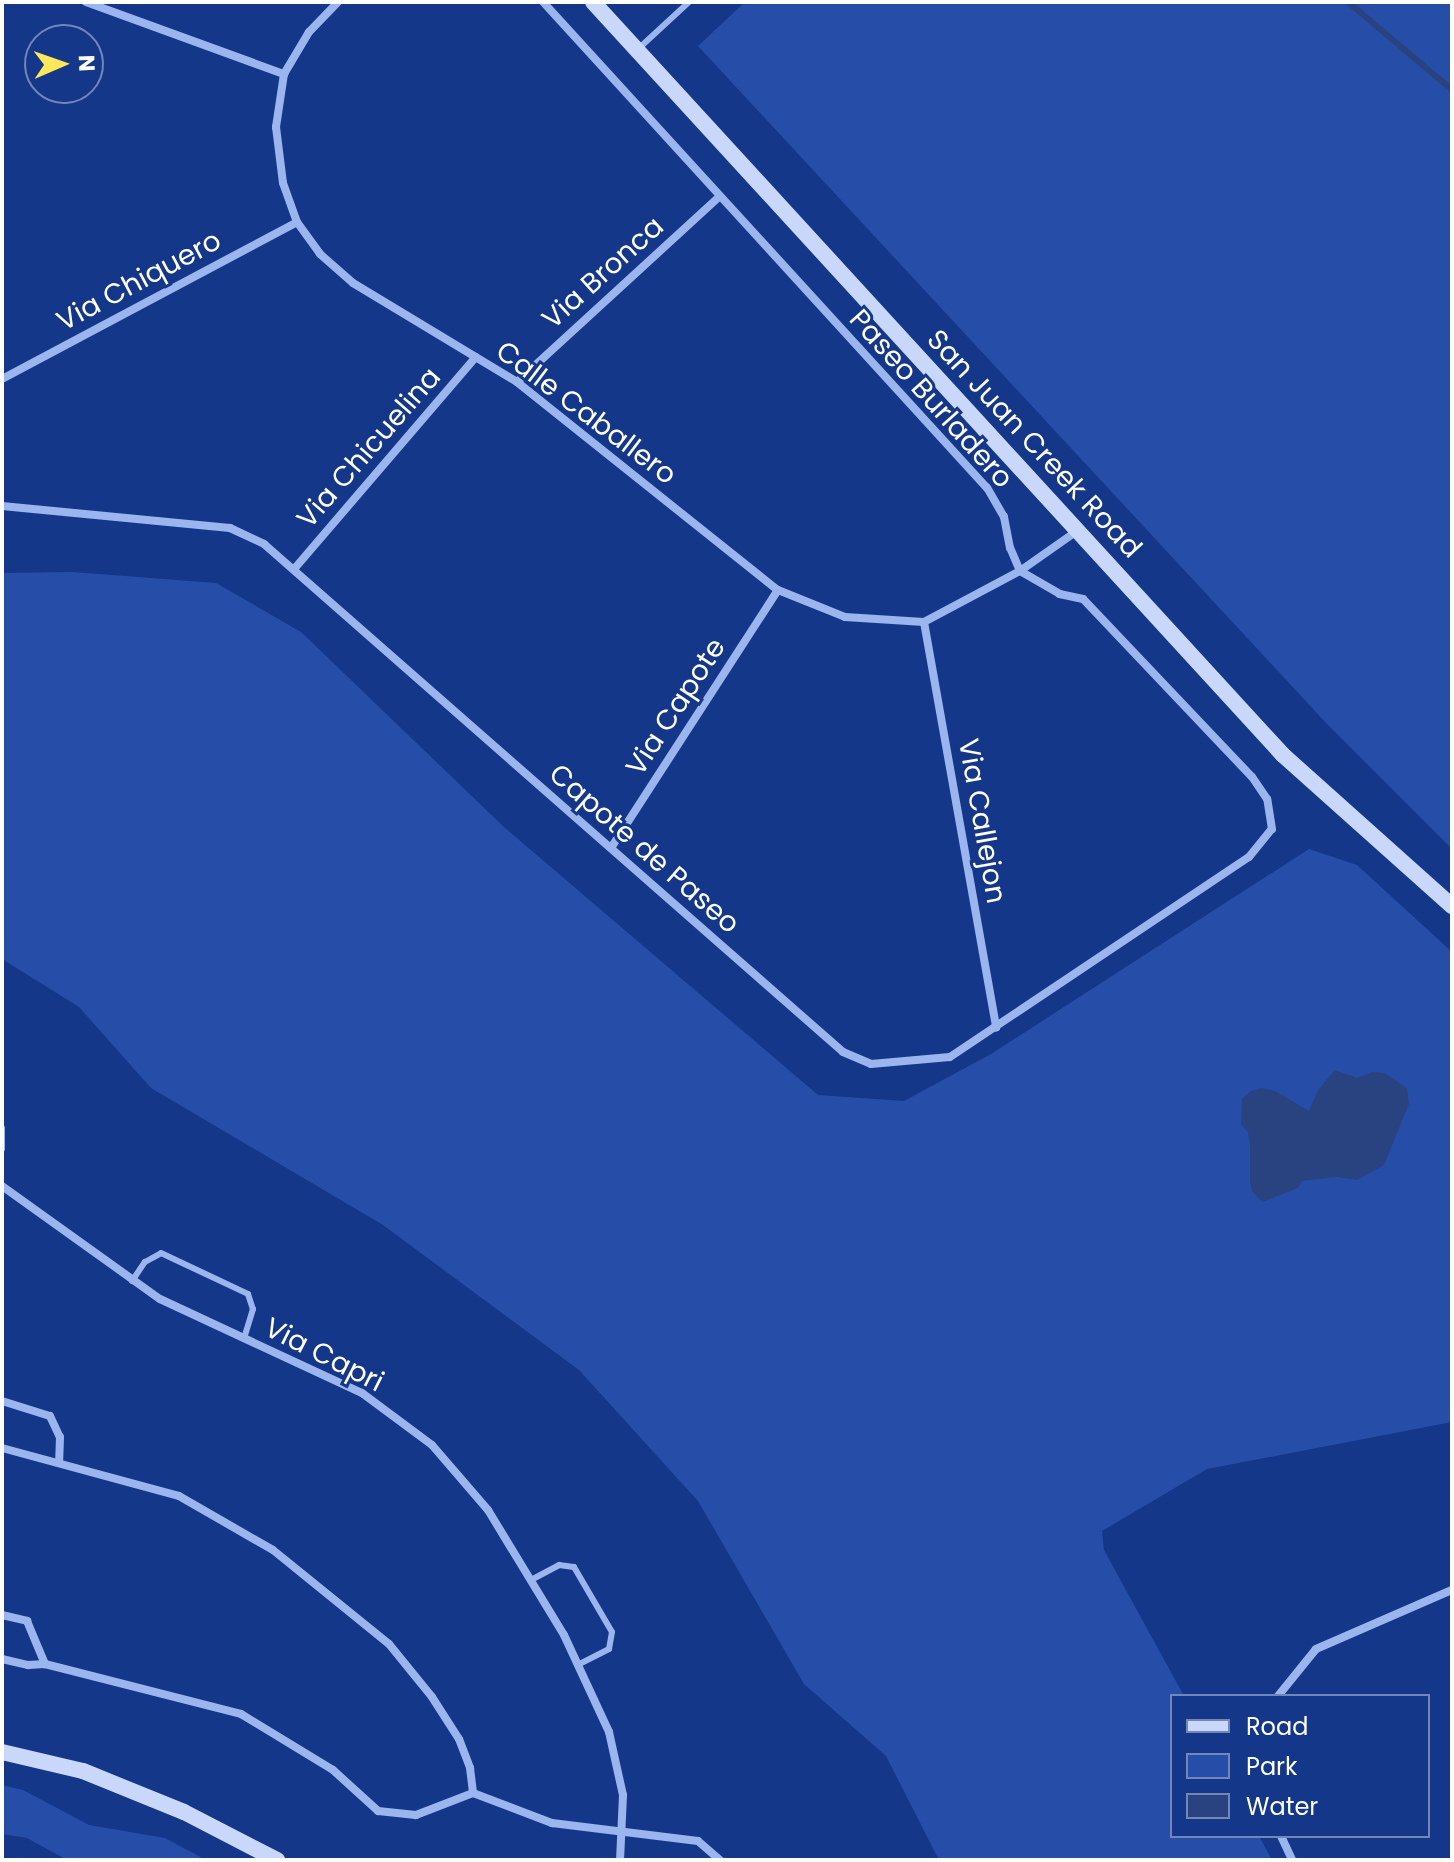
<!DOCTYPE html>
<style>
body{margin:0}
#map{position:relative;width:1454px;height:1862px;overflow:hidden;background:#143789;font-family:Poppins,sans-serif}
div>[style]{position:absolute}
.green>*{inset:0;background:#264ea8}
.water>*{inset:0;background:#294280}
.stream>*{height:6px;margin:-3px;padding:0 3px;transform-origin:3px;border-radius:3px;background:#294280}
.service>*{height:6px;margin:-3px;padding:0 3px;transform-origin:3px;border-radius:3px;background:#9bb5ef}
.minor>*{height:8px;margin:-4px;padding:0 4px;transform-origin:4px;border-radius:4px;background:#9bb5ef}
.secondary>*{height:16px;margin:-8px;padding:0 8px;transform-origin:8px;border-radius:8px;background:#c9d7fb}
span{translate:-50% -50%;white-space:nowrap;text-align:center;line-height:1.15;-webkit-text-stroke:6px #143789;paint-order:stroke}
.street-label{font-size:28px;color:#fff}
.frame{position:absolute;inset:0;border:4px solid #fff;pointer-events:none}
.legend{position:absolute;left:1170px;top:1694px;width:260px;height:144px;box-sizing:border-box;background:#143789;border:2px solid #7287b8;margin:0;padding:10px 14px;list-style:none;font-size:24px;color:#fff}
.legend li{display:flex;align-items:center;gap:16px;height:40px}
.legend b{width:40px;border:2px solid #7287b8}
.north{position:absolute;left:24px;top:24px;width:80px;height:80px;box-sizing:border-box;background:#143789;border:2px solid #7287b8;border-radius:50%;rotate:88deg;font-size:22px;font-weight:700;line-height:32px;text-align:center;color:#fff}
.north::after{content:'';display:block;margin:auto;width:28px;height:36px;background:#ffe75a;clip-path:polygon(50% 0,100% 100%,50% 72%,0 100%)}
</style>
<div id="map">
<div class="green">
<div style="clip-path:polygon(745px 2px,1452px 2px,1452px 849px,1327px 724px,698px 46px)"></div>
<div style="clip-path:polygon(73px 572px,216px 583px,301px 632px,505px 828px,818px 1095px,904px 1101px,991px 1054px,1309px 849px,1357px 865px,1452px 952px,1452px 1422px,1207px 1469px,1102px 1531px,1104px 1550px,1184px 1696px,1172px 1696px,1172px 1836px,1259px 1836px,1272px 1860px,939px 1860px,886px 1756px,804px 1684px,698px 1501px,579px 1370px,383px 1225px,151px 1088px,79px 1007px,2px 959px,2px 573px)"></div>
<div style="clip-path:polygon(2px 1785px,23px 1790px,89px 1825px,165px 1838px,206px 1860px,65px 1859px,27px 1838px,2px 1834px)"></div>
</div>
<div class="water">
<div style="clip-path:polygon(1335px 1070px,1357px 1078px,1372px 1072px,1384px 1073px,1407px 1088px,1409px 1104px,1384px 1165px,1357px 1180px,1337px 1177px,1302px 1181px,1298px 1188px,1262px 1202px,1252px 1191px,1250px 1181px,1250px 1146px,1248px 1132px,1241px 1125px,1242px 1098px,1251px 1091px,1262px 1088px,1275px 1091px,1309px 1111px,1318px 1090px)"></div>
</div>
<div class="stream">
<div style="left:1348px;top:2px;width:136px;rotate:40.2deg"></div>
</div>
<div class="service">
<div style="left:637px;top:50px;width:71px;rotate:-42.7deg"></div>
<div style="left:2px;top:1128px;width:21px;rotate:90deg"></div>
<div style="left:132px;top:1281px;width:23px;rotate:-56deg"></div>
<div style="left:145px;top:1262px;width:18px;rotate:-29deg"></div>
<div style="left:161px;top:1253px;width:96px;rotate:25.2deg"></div>
<div style="left:248px;top:1294px;width:16px;rotate:72deg"></div>
<div style="left:253px;top:1309px;width:31px;rotate:107deg"></div>
<div style="left:531px;top:1580px;width:32px;rotate:-28deg"></div>
<div style="left:559px;top:1565px;width:15px;rotate:8deg"></div>
<div style="left:574px;top:1567px;width:75px;rotate:59.7deg"></div>
<div style="left:612px;top:1632px;width:17px;rotate:100deg"></div>
<div style="left:609px;top:1649px;width:35px;rotate:153deg"></div>
</div>
<div class="minor">
<div style="left:86px;top:2px;width:211px;rotate:20deg"></div>
<div style="left:338px;top:2px;width:42px;rotate:134deg"></div>
<div style="left:309px;top:32px;width:49px;rotate:120.8deg"></div>
<div style="left:284px;top:74px;width:54px;rotate:98.6deg"></div>
<div style="left:276px;top:127px;width:56px;rotate:82.9deg"></div>
<div style="left:283px;top:183px;width:41px;rotate:70.3deg"></div>
<div style="left:297px;top:222px;width:39px;rotate:54deg"></div>
<div style="left:320px;top:254px;width:44px;rotate:41.3deg"></div>
<div style="left:353px;top:283px;width:192px;rotate:31.1deg"></div>
<div style="left:517px;top:382px;width:334px;rotate:38.6deg"></div>
<div style="left:778px;top:590px;width:72px;rotate:21.9deg"></div>
<div style="left:845px;top:617px;width:79px;rotate:3.6deg"></div>
<div style="left:924px;top:622px;width:109px;rotate:-28deg"></div>
<div style="left:1020px;top:571px;width:70px;rotate:-35.1deg"></div>
<div style="left:2px;top:379px;width:334px;rotate:-28deg"></div>
<div style="left:517px;top:382px;width:274px;rotate:-42.5deg"></div>
<div style="left:2px;top:506px;width:229px;rotate:5.5deg"></div>
<div style="left:230px;top:528px;width:38px;rotate:25deg"></div>
<div style="left:264px;top:544px;width:770px;rotate:41.26deg"></div>
<div style="left:843px;top:1052px;width:30px;rotate:23deg"></div>
<div style="left:871px;top:1064px;width:79px;rotate:-5.1deg"></div>
<div style="left:950px;top:1057px;width:360px;rotate:-33.8deg"></div>
<div style="left:1249px;top:857px;width:36px;rotate:-51deg"></div>
<div style="left:1272px;top:829px;width:30px;rotate:-99deg"></div>
<div style="left:1267px;top:799px;width:27px;rotate:-124deg"></div>
<div style="left:1252px;top:777px;width:245px;rotate:-133.5deg"></div>
<div style="left:1083px;top:599px;width:24px;rotate:-168deg"></div>
<div style="left:1060px;top:594px;width:46px;rotate:-150.1deg"></div>
<div style="left:1020px;top:571px;width:25px;rotate:-113deg"></div>
<div style="left:1010px;top:548px;width:32px;rotate:-101deg"></div>
<div style="left:1004px;top:517px;width:34px;rotate:-120deg"></div>
<div style="left:987px;top:488px;width:658px;rotate:-132.41deg"></div>
<div style="left:295px;top:568px;width:278px;rotate:-49.4deg"></div>
<div style="left:924px;top:622px;width:412px;rotate:79.9deg"></div>
<div style="left:611px;top:848px;width:307px;rotate:-57.1deg"></div>
<div style="left:2px;top:1186px;width:194px;rotate:35.6deg"></div>
<div style="left:160px;top:1299px;width:223px;rotate:25deg"></div>
<div style="left:362px;top:1393px;width:87px;rotate:36.6deg"></div>
<div style="left:432px;top:1445px;width:86px;rotate:49.3deg"></div>
<div style="left:488px;top:1510px;width:146px;rotate:58.7deg"></div>
<div style="left:564px;top:1635px;width:107px;rotate:65.1deg"></div>
<div style="left:609px;top:1732px;width:65px;rotate:77.5deg"></div>
<div style="left:623px;top:1795px;width:65px;rotate:92.6deg"></div>
<div style="left:2px;top:1401px;width:50px;rotate:17.4deg"></div>
<div style="left:50px;top:1416px;width:23px;rotate:65deg"></div>
<div style="left:60px;top:1437px;width:25px;rotate:92deg"></div>
<div style="left:2px;top:1448px;width:183px;rotate:15.2deg"></div>
<div style="left:179px;top:1496px;width:108px;rotate:29.9deg"></div>
<div style="left:273px;top:1550px;width:149px;rotate:39deg"></div>
<div style="left:389px;top:1644px;width:68px;rotate:50.9deg"></div>
<div style="left:432px;top:1697px;width:50px;rotate:57.3deg"></div>
<div style="left:459px;top:1739px;width:31px;rotate:69deg"></div>
<div style="left:470px;top:1768px;width:25px;rotate:83deg"></div>
<div style="left:2px;top:1615px;width:26px;rotate:13deg"></div>
<div style="left:27px;top:1621px;width:47px;rotate:67.3deg"></div>
<div style="left:2px;top:1659px;width:27px;rotate:13deg"></div>
<div style="left:28px;top:1665px;width:17px;rotate:-3deg"></div>
<div style="left:45px;top:1664px;width:202px;rotate:14.3deg"></div>
<div style="left:241px;top:1714px;width:108px;rotate:31.3deg"></div>
<div style="left:333px;top:1770px;width:61px;rotate:42.3deg"></div>
<div style="left:378px;top:1811px;width:38px;rotate:6deg"></div>
<div style="left:416px;top:1815px;width:61px;rotate:-21.1deg"></div>
<div style="left:473px;top:1793px;width:85px;rotate:20.8deg"></div>
<div style="left:552px;top:1823px;width:147px;rotate:7deg"></div>
<div style="left:698px;top:1841px;width:29px;rotate:41deg"></div>
<div style="left:1278px;top:1696px;width:60px;rotate:-51deg"></div>
<div style="left:1316px;top:1649px;width:148px;rotate:-23.5deg"></div>
<div style="left:1281px;top:1836px;width:26px;rotate:65deg"></div>
</div>
<div class="secondary">
<div style="left:593px;top:2px;width:1021px;rotate:47.5deg"></div>
<div style="left:1283px;top:755px;width:227px;rotate:41.8deg"></div>
<div style="left:2px;top:1752px;width:83px;rotate:13.2deg"></div>
<div style="left:83px;top:1771px;width:109px;rotate:22.1deg"></div>
<div style="left:184px;top:1812px;width:105px;rotate:27.3deg"></div>
</div>
<div class="street-label">
<span style="left:603px;top:273px;rotate:-42deg">Via Bronca</span>
<span style="left:139px;top:281px;rotate:-28deg">Via Chiquero</span>
<span style="left:931px;top:399px;rotate:48deg">Paseo Burladero</span>
<span style="left:586px;top:413px;rotate:37deg">Calle Caballero</span>
<span style="left:1034px;top:444px;rotate:47deg">San Juan Creek Road</span>
<span style="left:369px;top:448px;rotate:-49deg">Via Chicuelina</span>
<span style="left:676px;top:707px;rotate:-57deg">Via Capote</span>
<span style="left:982px;top:821px;rotate:80deg">Via Callejon</span>
<span style="left:644px;top:849px;rotate:41deg">Capote de Paseo</span>
<span style="left:324px;top:1355px;rotate:27deg">Via Capri</span>
</div>
<div class="frame"></div>
<ul class="legend">
<li><b style="height:10px;background:#c9d7fb"></b>Road</li>
<li><b style="height:22px;background:#264ea8"></b>Park</li>
<li><b style="height:22px;background:#294280"></b>Water</li>
</ul>
<div class="north">N</div>
</div>
